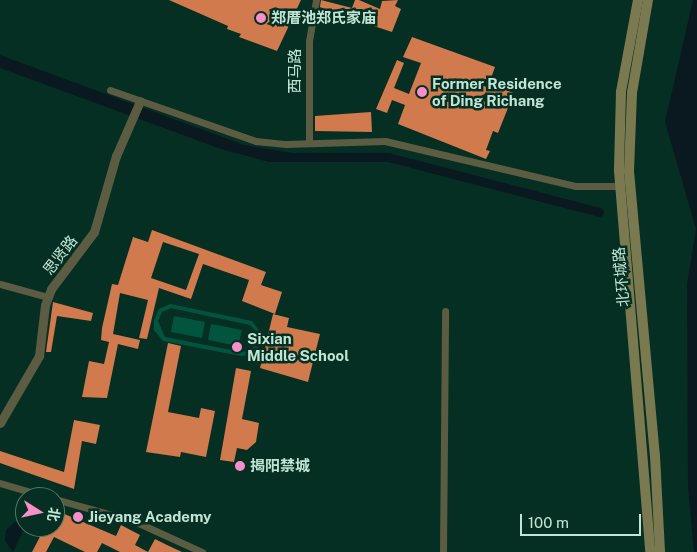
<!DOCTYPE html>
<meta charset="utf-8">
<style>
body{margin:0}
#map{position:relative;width:697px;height:552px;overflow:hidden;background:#052f22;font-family:"Public Sans","Noto Sans SC",sans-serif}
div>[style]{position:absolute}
.green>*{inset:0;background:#01553f}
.water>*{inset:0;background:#0a1920}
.canal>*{height:9px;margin:-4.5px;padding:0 4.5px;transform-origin:4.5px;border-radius:4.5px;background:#0a1920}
.building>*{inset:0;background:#d17a4d}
.minor>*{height:7px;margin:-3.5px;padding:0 3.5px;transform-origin:3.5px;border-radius:3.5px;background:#5c5c42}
.tertiary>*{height:9px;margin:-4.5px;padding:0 4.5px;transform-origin:4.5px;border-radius:4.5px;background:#5c5c42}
.secondary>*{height:10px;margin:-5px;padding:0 5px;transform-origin:5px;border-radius:5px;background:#7a7950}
.dots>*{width:14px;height:14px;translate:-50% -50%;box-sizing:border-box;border:2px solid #052f22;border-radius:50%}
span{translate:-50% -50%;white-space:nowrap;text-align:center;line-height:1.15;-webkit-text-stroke:5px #052f22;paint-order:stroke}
.poi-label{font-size:15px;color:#c1e5d5;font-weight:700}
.left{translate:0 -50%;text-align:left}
.street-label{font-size:15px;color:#c1e5d5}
.north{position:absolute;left:15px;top:487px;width:50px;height:50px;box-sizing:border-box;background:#052f22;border:1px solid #50786a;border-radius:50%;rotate:100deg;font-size:14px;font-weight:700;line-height:20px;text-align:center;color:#c1e5d5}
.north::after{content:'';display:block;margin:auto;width:18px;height:22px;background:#f98fc9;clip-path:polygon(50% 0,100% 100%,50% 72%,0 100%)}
.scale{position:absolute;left:520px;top:514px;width:121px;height:22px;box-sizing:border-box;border:2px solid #c1e5d5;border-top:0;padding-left:6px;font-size:15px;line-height:18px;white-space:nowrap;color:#c1e5d5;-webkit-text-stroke:4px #052f22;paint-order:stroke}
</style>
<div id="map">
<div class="green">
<div style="clip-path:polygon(evenodd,170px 304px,252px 321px,262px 335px,259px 347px,249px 355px,241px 356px,163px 341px,154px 330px,154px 320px,159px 309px,170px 304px,171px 308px,250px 325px,257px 332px,257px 342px,251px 350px,241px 352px,165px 337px,158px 321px,162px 312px,171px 308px)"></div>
<div style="clip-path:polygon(174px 316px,205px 322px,202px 338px,171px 332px)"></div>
<div style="clip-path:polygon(211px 324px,242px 330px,238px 346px,208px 340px)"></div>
</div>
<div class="water">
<div style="clip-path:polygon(693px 0,697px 0,697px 552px,694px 552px,688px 488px,687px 284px,696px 229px,665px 122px)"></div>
<div style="clip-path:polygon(0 55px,244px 145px,292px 153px,292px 162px,269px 162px,221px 149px,0 68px)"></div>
<div style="clip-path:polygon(25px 521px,25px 527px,13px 552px,5px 541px,6px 530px,15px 522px)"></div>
</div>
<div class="canal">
<div style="left:282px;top:157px;width:106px"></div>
<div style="left:388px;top:157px;width:218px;rotate:14.6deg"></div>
</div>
<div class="building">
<div style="clip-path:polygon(169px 0,301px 0,277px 51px,239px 37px,241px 34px,227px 29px,228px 26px)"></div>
<div style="clip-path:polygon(321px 0,352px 8px,355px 0,359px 0,380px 9px,382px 1px,398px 0,395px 6px,401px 9px,392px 32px,325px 10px,322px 20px,318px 19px)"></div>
<div style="clip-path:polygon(412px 37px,495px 67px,489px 84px,514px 93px,498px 133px,493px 131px,486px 150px,490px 151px,486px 159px,398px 124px,405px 105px,392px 100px,387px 113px,376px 109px,397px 60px,404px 63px,394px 88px,409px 94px,421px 63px,403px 57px)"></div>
<div style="clip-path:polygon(371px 112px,372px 132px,315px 131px,315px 116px)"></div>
<div style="clip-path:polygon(evenodd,152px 230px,266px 272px,261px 285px,282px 292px,275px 314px,242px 301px,249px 280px,203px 264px,191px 299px,159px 288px,147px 339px,139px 338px,148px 300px,120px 293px,113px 334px,140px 340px,138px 349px,118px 344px,107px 398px,82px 397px,89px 361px,104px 364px,109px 342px,101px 340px,102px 328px,112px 284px,118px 285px,133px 237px,148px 242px,152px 230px,163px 242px,199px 254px,186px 290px,151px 278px,163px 242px)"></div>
<div style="clip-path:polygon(53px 302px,93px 313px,91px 321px,57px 316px,51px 352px,46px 352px)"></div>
<div style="clip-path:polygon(273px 314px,289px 318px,287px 327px,320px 334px,308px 382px,260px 368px)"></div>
<div style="clip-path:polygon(168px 343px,181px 346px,168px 412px,199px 418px,201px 408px,215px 411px,206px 457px,181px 452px,180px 457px,146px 452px)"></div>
<div style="clip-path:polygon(236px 368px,251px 371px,242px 419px,259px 423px,256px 442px,247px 450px,237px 448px,234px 462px,220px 460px)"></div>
<div style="clip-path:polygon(74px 420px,100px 425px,96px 444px,82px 441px,74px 489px,0 463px,0 451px,64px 472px)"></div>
<div style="clip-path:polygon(55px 510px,116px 536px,121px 525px,140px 535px,135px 545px,148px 552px,120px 552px,102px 543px,97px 552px,85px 552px,54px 537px,46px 552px,32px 552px,45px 527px,55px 527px)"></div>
<div style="clip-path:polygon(155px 539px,167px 545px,182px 552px,148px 552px)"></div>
</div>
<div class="minor">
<div style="left:110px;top:90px;width:155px;rotate:19.3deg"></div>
<div style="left:256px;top:141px;width:30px;rotate:6deg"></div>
<div style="left:286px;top:144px;width:99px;rotate:-1.7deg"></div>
<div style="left:385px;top:141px;width:195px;rotate:13.3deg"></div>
<div style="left:575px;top:186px;width:44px"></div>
<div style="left:309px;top:142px;width:101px;rotate:-90deg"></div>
<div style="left:309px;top:41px;width:42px;rotate:-80.3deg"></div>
<div style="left:0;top:284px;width:50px;rotate:15.2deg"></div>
<div style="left:0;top:483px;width:50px;rotate:16.3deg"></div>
<div style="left:55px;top:499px;width:82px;rotate:15.6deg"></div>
<div style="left:134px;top:521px;width:75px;rotate:24.5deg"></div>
<div style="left:443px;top:552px;width:241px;rotate:-89.5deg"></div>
</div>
<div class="tertiary">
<div style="left:0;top:423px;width:78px;rotate:-59.8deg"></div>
<div style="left:39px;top:356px;width:51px;rotate:-83.3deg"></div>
<div style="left:45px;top:305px;width:17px;rotate:-69deg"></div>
<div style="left:51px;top:289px;width:71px;rotate:-53deg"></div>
<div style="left:94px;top:232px;width:79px;rotate:-73.9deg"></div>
<div style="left:116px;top:156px;width:60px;rotate:-66.4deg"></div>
</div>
<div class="secondary">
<div style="left:638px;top:0;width:94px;rotate:100.5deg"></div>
<div style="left:621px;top:92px;width:79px;rotate:91.5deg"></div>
<div style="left:619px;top:171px;width:382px;rotate:85.3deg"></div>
<div style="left:648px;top:0;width:94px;rotate:99.8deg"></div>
<div style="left:632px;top:93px;width:78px;rotate:92.2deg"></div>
<div style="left:629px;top:171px;width:286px;rotate:84.8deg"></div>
<div style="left:655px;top:456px;width:96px;rotate:87deg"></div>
</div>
<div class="dots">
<div style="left:261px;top:18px;background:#f98fc9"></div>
<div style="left:422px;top:92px;background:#f98fc9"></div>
<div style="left:237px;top:347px;background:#f98fc9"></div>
<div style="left:240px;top:466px;background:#f98fc9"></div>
<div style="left:78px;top:517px;background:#f98fc9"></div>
</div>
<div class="poi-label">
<span class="left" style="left:271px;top:18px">郑厝池郑氏家庙</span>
<span class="left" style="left:432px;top:92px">Former Residence<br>of Ding Richang</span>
<span class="left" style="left:247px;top:347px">Sixian<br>Middle School</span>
<span class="left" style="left:250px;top:466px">揭阳禁城</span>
<span class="left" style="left:88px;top:517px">Jieyang Academy</span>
</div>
<div class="street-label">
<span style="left:295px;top:71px;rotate:-90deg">西马路</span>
<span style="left:60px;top:255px;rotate:-52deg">思贤路</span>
<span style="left:621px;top:277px;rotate:-95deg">北环城路</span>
</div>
<div class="north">北</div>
<div class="scale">100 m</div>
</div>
